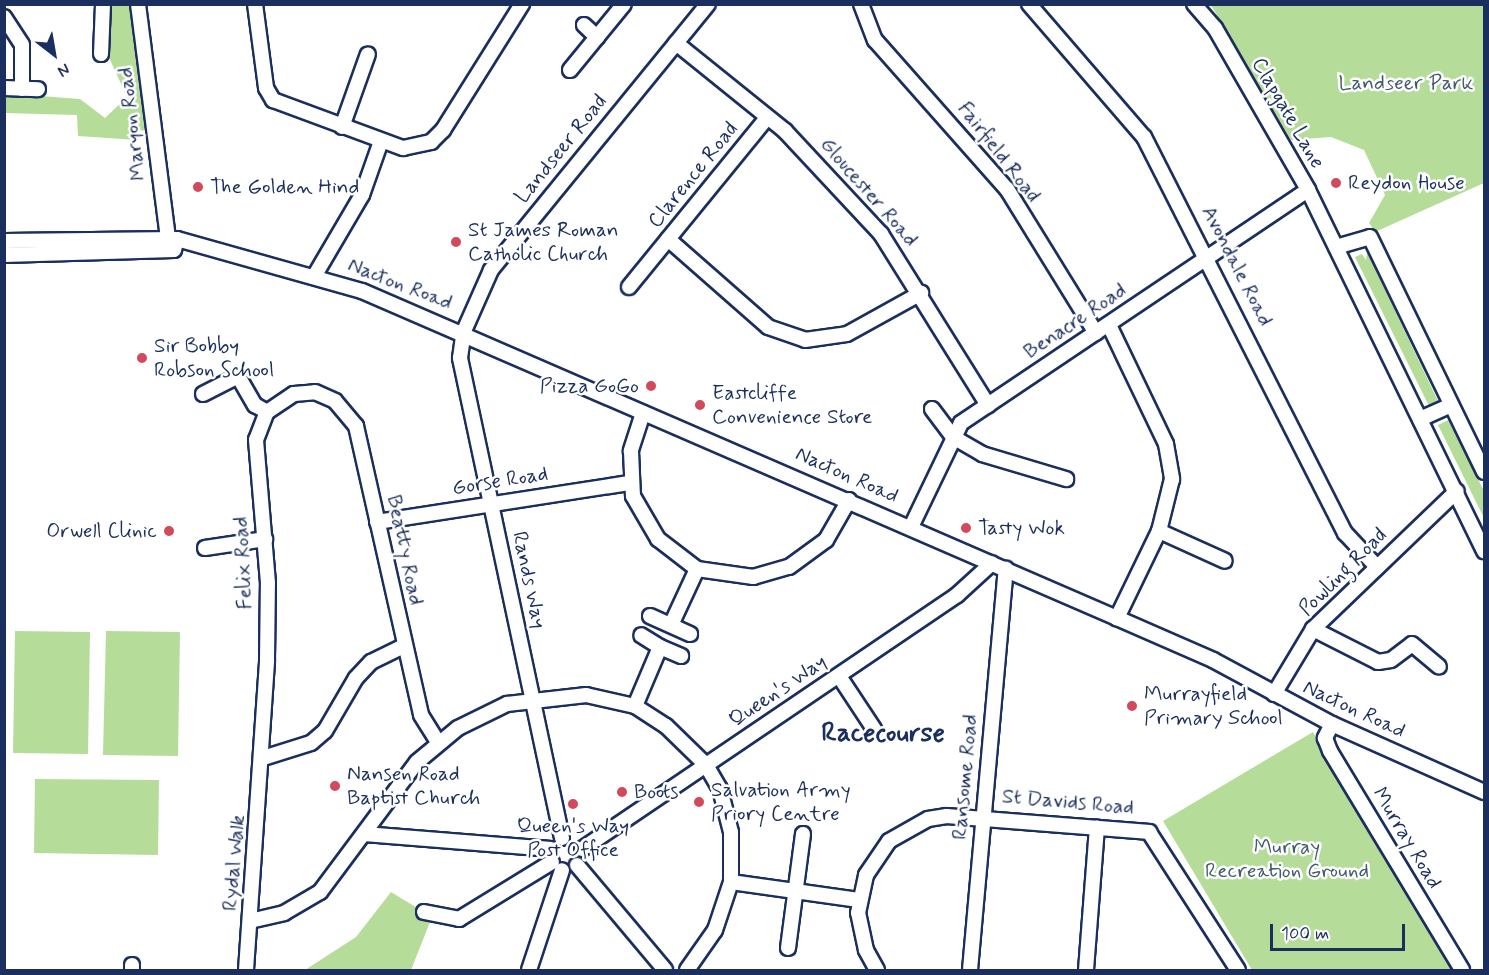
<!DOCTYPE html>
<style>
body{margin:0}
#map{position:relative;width:1489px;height:975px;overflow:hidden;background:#fff;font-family:Mynerve,sans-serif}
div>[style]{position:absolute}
.green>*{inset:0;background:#b5dc98}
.roads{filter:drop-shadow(2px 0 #1b2f5e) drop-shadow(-2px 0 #1b2f5e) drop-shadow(0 2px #1b2f5e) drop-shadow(0 -2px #1b2f5e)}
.minor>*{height:14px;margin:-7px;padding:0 7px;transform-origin:7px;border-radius:7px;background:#fff}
.dots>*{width:16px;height:16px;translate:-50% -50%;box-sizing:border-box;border:3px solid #fff;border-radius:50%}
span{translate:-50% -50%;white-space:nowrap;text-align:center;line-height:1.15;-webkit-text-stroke:5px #fff;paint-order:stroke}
.park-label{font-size:21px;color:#425a6c}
.street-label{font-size:21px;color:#1b2f5e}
.poi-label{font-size:21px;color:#1b2f5e}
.left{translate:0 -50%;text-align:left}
.right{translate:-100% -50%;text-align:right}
.district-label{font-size:27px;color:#1b2f5e;font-weight:700}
.frame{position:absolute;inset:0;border:6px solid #1b2f5e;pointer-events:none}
.north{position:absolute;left:24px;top:24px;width:60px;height:60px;-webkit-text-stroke:4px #fff;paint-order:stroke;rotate:149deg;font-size:16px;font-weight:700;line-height:24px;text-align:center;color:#1b2f5e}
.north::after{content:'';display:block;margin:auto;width:21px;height:27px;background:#1b2f5e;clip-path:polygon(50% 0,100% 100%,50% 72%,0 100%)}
.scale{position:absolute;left:1270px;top:924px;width:135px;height:27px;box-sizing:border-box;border:3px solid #1b2f5e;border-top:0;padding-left:8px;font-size:18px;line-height:21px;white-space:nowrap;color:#1b2f5e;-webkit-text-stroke:4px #fff;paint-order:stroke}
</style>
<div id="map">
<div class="green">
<div style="clip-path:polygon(108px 5px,130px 5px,146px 130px,137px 131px,137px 140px,78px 136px,77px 115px,5px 113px,5px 96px,40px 96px,80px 99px,105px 118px,127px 97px,107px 53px)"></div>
<div style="clip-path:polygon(1211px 5px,1484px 5px,1484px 183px,1375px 232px,1369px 223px,1385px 195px,1364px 150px,1331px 137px,1291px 140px)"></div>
<div style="clip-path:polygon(1367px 252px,1438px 401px,1429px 406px,1355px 257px,1362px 254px,1366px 260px)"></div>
<div style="clip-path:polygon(1448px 420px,1484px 491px,1484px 518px,1438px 425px)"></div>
<div style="clip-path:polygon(15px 631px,90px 632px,88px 754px,13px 753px)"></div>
<div style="clip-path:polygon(106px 631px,180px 632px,178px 756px,103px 755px)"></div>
<div style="clip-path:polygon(1313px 732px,1455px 970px,1252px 970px,1163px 821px)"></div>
<div style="clip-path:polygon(35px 779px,159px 780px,158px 855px,34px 853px)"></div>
<div style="clip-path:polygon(391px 892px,432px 917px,411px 970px,305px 970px,356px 937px)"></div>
</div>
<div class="roads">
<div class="minor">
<div style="left:138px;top:4px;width:236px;rotate:82.7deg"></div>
<div style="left:255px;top:4px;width:85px;rotate:82.5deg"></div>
<div style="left:266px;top:88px;width:14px;rotate:60deg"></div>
<div style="left:273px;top:100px;width:139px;rotate:20.3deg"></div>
<div style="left:403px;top:148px;width:29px;rotate:-12deg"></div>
<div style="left:431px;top:142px;width:17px;rotate:-45deg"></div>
<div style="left:443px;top:130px;width:149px;rotate:-57.9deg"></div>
<div style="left:861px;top:4px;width:39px;rotate:69deg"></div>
<div style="left:875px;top:40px;width:199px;rotate:48.5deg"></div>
<div style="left:1007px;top:189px;width:169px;rotate:58.3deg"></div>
<div style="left:1029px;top:4px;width:176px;rotate:49.2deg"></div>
<div style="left:1144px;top:137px;width:444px;rotate:63.1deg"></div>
<div style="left:1345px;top:533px;width:47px;rotate:46.7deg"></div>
<div style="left:1194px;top:4px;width:32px;rotate:49deg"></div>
<div style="left:1215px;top:28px;width:187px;rotate:60.1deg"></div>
<div style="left:1308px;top:190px;width:402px;rotate:64deg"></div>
<div style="left:4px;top:17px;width:33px;rotate:57deg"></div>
<div style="left:22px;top:45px;width:44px;rotate:90deg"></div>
<div style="left:584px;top:25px;width:18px;rotate:43deg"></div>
<div style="left:676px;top:43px;width:140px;rotate:38.9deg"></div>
<div style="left:785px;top:131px;width:141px;rotate:47deg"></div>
<div style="left:881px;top:234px;width:202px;rotate:58deg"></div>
<div style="left:101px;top:54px;width:50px;rotate:-87.7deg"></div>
<div style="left:570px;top:70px;width:85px;rotate:-50.7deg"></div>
<div style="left:4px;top:88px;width:34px;rotate:2deg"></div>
<div style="left:342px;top:127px;width:77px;rotate:-70.4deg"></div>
<div style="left:668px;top:239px;width:133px;rotate:41.3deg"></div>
<div style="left:768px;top:327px;width:39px;rotate:19deg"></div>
<div style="left:805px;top:340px;width:42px;rotate:-8.1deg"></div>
<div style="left:847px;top:334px;width:85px;rotate:-29deg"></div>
<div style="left:4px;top:241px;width:173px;rotate:-0.7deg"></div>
<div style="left:177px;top:239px;width:192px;rotate:15.7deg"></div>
<div style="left:362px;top:291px;width:823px;rotate:23.42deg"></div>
<div style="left:1117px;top:618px;width:105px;rotate:23.6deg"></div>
<div style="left:1213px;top:660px;width:135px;rotate:28.3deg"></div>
<div style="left:1332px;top:724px;width:167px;rotate:24.1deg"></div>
<div style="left:1336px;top:247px;width:35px;rotate:-16deg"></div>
<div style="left:1370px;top:237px;width:261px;rotate:64.1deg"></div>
<div style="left:4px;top:255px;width:170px;rotate:-1.7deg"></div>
<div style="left:174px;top:250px;width:11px;rotate:-75deg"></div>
<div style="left:315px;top:275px;width:93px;rotate:-59.6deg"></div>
<div style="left:362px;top:195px;width:57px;rotate:-70.6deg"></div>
<div style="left:629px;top:287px;width:218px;rotate:-50.8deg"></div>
<div style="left:1109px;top:325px;width:132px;rotate:64.4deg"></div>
<div style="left:1166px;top:444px;width:36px;rotate:80deg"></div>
<div style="left:1172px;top:479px;width:54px;rotate:104deg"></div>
<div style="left:1159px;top:531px;width:97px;rotate:115.8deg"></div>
<div style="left:203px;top:394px;width:39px;rotate:-27deg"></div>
<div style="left:238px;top:376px;width:34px;rotate:60deg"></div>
<div style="left:255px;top:405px;width:14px;rotate:30deg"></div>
<div style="left:932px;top:409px;width:35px;rotate:53deg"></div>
<div style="left:953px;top:437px;width:34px;rotate:30deg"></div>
<div style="left:982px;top:454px;width:88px;rotate:16.6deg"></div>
<div style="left:643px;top:413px;width:40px;rotate:108deg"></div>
<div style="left:631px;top:451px;width:45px;rotate:87.5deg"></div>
<div style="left:633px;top:496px;width:50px;rotate:59.8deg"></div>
<div style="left:658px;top:539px;width:49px;rotate:37.6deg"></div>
<div style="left:697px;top:569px;width:57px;rotate:8.1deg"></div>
<div style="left:753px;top:577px;width:37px;rotate:-16deg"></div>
<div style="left:789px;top:567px;width:46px;rotate:-36.1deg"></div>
<div style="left:826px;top:540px;width:46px;rotate:-60.1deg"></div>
<div style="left:1420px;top:419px;width:34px;rotate:-24deg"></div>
<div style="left:377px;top:522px;width:255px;rotate:-8.8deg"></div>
<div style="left:911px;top:527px;width:115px;rotate:-64.3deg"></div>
<div style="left:961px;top:423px;width:418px;rotate:-33.9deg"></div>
<div style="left:1159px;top:531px;width:72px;rotate:24.4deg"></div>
<div style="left:205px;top:548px;width:61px;rotate:-8.5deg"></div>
<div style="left:650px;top:616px;width:44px;rotate:24.2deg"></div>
<div style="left:671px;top:625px;width:62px;rotate:-65.1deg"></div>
<div style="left:1313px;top:629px;width:73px;rotate:26.9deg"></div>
<div style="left:1378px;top:662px;width:13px;rotate:-9deg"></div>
<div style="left:1391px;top:660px;width:26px;rotate:-37deg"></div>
<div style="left:1412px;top:644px;width:35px;rotate:40deg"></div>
<div style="left:660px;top:647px;width:23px;rotate:23deg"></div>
<div style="left:839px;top:676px;width:64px;rotate:56.6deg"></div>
<div style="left:1274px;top:694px;width:76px;rotate:-59deg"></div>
<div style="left:1313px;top:629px;width:199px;rotate:-43.8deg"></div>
<div style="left:635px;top:706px;width:64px;rotate:-67deg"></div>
<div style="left:660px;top:647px;width:22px;rotate:-148deg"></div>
<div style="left:1332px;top:724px;width:16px;rotate:117deg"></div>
<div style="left:1325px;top:738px;width:14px;rotate:69deg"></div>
<div style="left:1330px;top:751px;width:256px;rotate:58.9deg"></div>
<div style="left:263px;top:758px;width:50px;rotate:-17.4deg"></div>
<div style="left:311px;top:743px;width:18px;rotate:-41deg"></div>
<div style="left:325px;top:731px;width:61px;rotate:-59.7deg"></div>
<div style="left:356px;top:678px;width:22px;rotate:-47deg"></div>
<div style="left:371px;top:662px;width:37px;rotate:-26deg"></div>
<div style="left:365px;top:834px;width:186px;rotate:4.6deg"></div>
<div style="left:562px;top:838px;width:491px;rotate:-102deg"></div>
<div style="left:460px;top:358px;width:27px;rotate:-82deg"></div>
<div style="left:464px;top:331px;width:67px;rotate:-66.1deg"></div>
<div style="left:491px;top:270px;width:343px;rotate:-50.8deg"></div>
<div style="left:582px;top:849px;width:453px;rotate:-34.1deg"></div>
<div style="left:957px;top:595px;width:47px;rotate:-42.4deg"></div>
<div style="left:577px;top:865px;width:137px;rotate:50deg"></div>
<div style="left:731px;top:882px;width:129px;rotate:8deg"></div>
<div style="left:424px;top:912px;width:36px;rotate:11deg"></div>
<div style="left:459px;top:919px;width:109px;rotate:-31.5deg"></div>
<div style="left:250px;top:921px;width:35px;rotate:-13deg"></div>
<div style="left:284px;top:913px;width:42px;rotate:-30.3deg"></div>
<div style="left:320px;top:892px;width:162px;rotate:-53.3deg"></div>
<div style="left:417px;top:762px;width:53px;rotate:-39.7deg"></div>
<div style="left:458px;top:728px;width:55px;rotate:-26.1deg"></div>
<div style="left:507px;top:704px;width:80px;rotate:-6.5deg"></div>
<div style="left:586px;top:695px;width:50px;rotate:12.7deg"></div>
<div style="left:635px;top:706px;width:37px;rotate:33deg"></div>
<div style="left:666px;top:726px;width:56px;rotate:44.3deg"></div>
<div style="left:706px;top:765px;width:28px;rotate:60deg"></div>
<div style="left:720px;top:789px;width:44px;rotate:75.7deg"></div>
<div style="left:731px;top:832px;width:50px;rotate:90deg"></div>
<div style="left:731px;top:882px;width:51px;rotate:108.4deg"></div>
<div style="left:715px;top:930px;width:49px;rotate:125deg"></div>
<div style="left:788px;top:948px;width:115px;rotate:-82.5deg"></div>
<div style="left:132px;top:970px;width:5px;rotate:-90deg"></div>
<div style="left:246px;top:970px;width:311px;rotate:-86.1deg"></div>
<div style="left:267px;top:660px;width:77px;rotate:-89.3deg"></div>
<div style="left:268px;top:583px;width:144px;rotate:-94.8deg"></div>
<div style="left:256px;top:440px;width:30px;rotate:-69deg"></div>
<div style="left:267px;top:412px;width:32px;rotate:-34deg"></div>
<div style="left:294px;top:394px;width:21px;rotate:-5deg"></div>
<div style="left:315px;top:392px;width:22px;rotate:24deg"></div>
<div style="left:335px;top:401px;width:33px;rotate:50deg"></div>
<div style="left:356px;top:426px;width:296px;rotate:77.3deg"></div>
<div style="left:421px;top:715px;width:32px;rotate:58deg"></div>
<div style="left:529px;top:970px;width:105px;rotate:-71.7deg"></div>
<div style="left:877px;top:970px;width:23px;rotate:-119deg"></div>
<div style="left:866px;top:950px;width:38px;rotate:-102deg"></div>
<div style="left:858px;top:913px;width:39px;rotate:-78deg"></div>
<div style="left:866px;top:875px;width:41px;rotate:-55.9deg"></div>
<div style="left:889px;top:841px;width:45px;rotate:-29.4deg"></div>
<div style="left:928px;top:819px;width:19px;rotate:-9deg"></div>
<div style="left:947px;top:816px;width:203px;rotate:4.5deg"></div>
<div style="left:1149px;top:832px;width:164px;rotate:57.2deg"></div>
<div style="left:970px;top:970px;width:403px;rotate:-84.9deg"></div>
<div style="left:1086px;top:970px;width:143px;rotate:-85.6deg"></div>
</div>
</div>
<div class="dots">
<div style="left:1336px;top:183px;background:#d1495b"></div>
<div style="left:198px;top:187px;background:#d1495b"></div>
<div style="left:456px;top:242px;background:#d1495b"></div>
<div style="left:142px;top:358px;background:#d1495b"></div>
<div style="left:651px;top:386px;background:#d1495b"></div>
<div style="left:700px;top:405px;background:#d1495b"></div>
<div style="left:966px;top:528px;background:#d1495b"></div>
<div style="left:169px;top:531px;background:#d1495b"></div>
<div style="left:1132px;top:706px;background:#d1495b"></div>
<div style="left:335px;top:786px;background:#d1495b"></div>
<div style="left:622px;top:792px;background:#d1495b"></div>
<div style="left:699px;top:802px;background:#d1495b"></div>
<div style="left:573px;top:804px;background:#d1495b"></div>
</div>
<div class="park-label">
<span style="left:1406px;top:83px">Landseer Park</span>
<span style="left:1287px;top:859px">Murray<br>Recreation Ground</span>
</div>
<div class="street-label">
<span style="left:1288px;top:113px;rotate:60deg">Clapgate Lane</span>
<span style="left:132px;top:124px;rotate:-97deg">Maryon Road</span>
<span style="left:561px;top:149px;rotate:-51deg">Landseer Road</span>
<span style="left:999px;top:152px;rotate:52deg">Fairfield Road</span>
<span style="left:693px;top:175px;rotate:-51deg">Clarence Road</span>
<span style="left:869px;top:192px;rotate:49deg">Gloucester Road</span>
<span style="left:1237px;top:266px;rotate:63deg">Avondale Road</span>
<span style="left:400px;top:284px;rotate:21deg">Nacton Road</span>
<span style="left:1075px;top:321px;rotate:-34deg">Benacre Road</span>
<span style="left:847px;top:475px;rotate:24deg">Nacton Road</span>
<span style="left:500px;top:481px;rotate:-9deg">Gorse Road</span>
<span style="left:405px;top:550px;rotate:78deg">Beatty Road</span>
<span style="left:243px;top:563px;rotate:-93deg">Felix Road</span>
<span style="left:1343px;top:572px;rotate:-45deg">Powling Road</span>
<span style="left:529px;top:580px;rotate:78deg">Rands Way</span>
<span style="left:778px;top:691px;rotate:-34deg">Queen's Way</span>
<span style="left:1354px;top:709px;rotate:25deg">Nacton Road</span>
<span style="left:965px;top:777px;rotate:-85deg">Ransome Road</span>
<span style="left:1068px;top:802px;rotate:5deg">St Davids Road</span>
<span style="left:1407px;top:838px;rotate:59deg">Murray Road</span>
<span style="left:234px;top:863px;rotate:-85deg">Rydal Walk</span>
</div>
<div class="poi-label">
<span class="left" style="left:1348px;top:183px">Reydon House</span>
<span class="left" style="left:210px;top:187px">The Golden Hind</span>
<span class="left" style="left:468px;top:242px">St James Roman<br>Catholic Church</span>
<span class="left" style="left:154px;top:358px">Sir Bobby<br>Robson School</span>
<span class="right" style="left:639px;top:386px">Pizza GoGo</span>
<span class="left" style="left:712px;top:405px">Eastcliffe<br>Convenience Store</span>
<span class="left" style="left:978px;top:528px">Tasty Wok</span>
<span class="right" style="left:157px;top:531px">Orwell Clinic</span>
<span class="left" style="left:1144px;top:706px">Murrayfield<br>Primary School</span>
<span class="left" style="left:347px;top:786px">Nansen Road<br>Baptist Church</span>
<span class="left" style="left:711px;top:802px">Salvation Army<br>Priory Centre</span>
<span class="left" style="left:634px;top:792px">Boots</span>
<span style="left:573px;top:838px">Queen's Way<br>Post Office</span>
</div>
<div class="district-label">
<span style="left:883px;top:734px">Racecourse</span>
</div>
<div class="frame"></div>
<div class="north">N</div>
<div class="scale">100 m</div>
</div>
